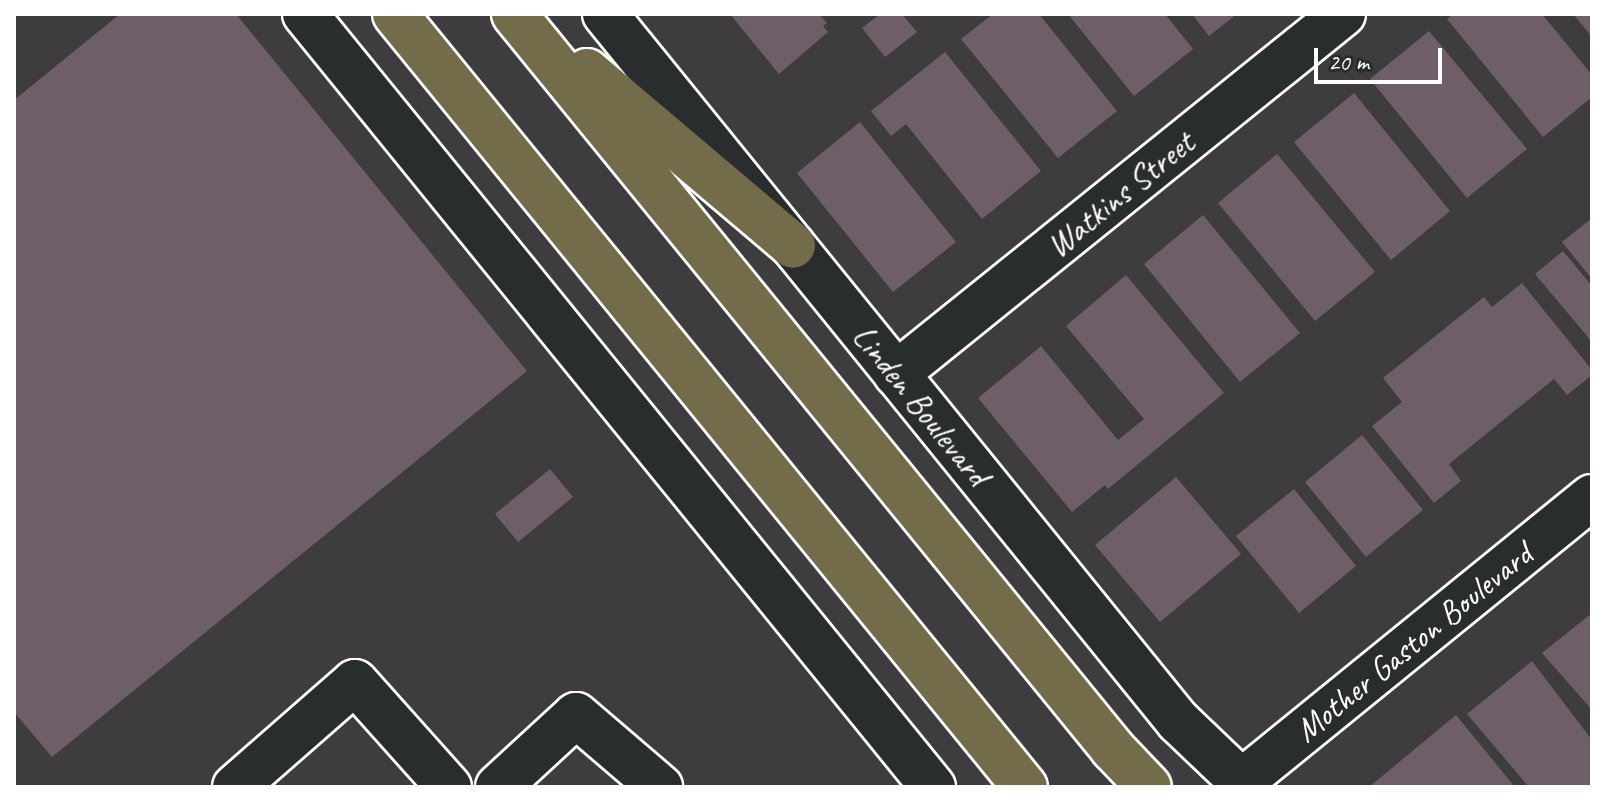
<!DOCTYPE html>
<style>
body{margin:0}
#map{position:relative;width:1606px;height:801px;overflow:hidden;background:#3e3c3f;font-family:Caveat,sans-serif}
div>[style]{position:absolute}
.building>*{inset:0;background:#6e5e67}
.roads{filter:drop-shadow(2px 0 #fff) drop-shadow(-2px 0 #fff) drop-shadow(0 2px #fff) drop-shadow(0 -2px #fff)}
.minor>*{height:44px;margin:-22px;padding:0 22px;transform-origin:22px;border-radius:22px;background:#2a2d2e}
.highway>*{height:44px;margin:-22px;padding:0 22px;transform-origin:22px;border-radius:22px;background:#726c4b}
span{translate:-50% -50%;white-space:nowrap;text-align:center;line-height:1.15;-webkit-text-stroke:8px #2a2d2e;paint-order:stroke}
.street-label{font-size:34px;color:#fff}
.frame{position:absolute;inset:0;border:16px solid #fff;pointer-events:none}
.scale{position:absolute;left:1314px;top:48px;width:128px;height:36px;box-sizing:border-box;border:4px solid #fff;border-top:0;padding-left:10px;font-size:24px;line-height:28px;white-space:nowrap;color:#fff;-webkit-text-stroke:6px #2a2d2e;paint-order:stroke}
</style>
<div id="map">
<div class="building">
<div style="clip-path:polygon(120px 14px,236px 14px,527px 371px,52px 757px,14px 712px,14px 100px)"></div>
<div style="clip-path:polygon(730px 14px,819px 14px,827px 23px,823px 26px,828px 32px,779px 74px)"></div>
<div style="clip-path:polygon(880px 14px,902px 14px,917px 32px,885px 57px,862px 28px)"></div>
<div style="clip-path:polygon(993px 14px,1039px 14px,1117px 111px,1058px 158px,961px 39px)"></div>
<div style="clip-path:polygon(1068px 14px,1165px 14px,1193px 49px,1134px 96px)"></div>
<div style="clip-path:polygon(1192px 14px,1237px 14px,1209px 36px)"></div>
<div style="clip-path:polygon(1453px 14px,1542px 14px,1592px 75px,1592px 97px,1543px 137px,1447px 19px)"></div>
<div style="clip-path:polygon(1573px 14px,1592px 14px,1592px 37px)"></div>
<div style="clip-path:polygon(1429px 31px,1527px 149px,1467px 198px,1370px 79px)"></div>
<div style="clip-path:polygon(945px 52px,1041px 171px,982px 219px,906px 124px,891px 136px,871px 111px)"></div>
<div style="clip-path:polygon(1354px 93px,1450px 211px,1391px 260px,1294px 142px)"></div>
<div style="clip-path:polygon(860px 122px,956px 242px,893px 292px,797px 173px)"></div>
<div style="clip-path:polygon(1277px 154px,1375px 272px,1315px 321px,1218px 203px)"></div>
<div style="clip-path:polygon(1203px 215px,1300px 333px,1240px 382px,1144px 264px)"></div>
<div style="clip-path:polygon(1592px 218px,1592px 279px,1562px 242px)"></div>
<div style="clip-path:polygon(1563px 251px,1592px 286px,1592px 342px,1535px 274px)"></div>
<div style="clip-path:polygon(1126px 275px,1224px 393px,1108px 489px,1105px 485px,1072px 512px,978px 398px,1041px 346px,1118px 440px,1144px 419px,1066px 326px)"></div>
<div style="clip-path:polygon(1522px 283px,1592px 370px,1592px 375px,1567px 395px,1554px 379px,1449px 464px,1461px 481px,1434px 503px,1372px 426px,1402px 402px,1383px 378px,1484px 297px,1492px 307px)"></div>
<div style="clip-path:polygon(1362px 435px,1423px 510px,1366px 557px,1305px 482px)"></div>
<div style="clip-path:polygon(550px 469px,573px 497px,518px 542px,495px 514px)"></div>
<div style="clip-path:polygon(1176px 477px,1241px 554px,1160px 622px,1095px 545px)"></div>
<div style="clip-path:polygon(1294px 489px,1356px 566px,1299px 613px,1236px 536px)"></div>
<div style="clip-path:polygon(1592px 613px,1592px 710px,1542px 653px)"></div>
<div style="clip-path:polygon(1532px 661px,1592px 740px,1592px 787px,1529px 787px,1467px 714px)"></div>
<div style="clip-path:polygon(1456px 715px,1515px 787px,1369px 787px)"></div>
</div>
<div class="roads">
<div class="minor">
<div style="left:305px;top:14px;width:996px;rotate:50.91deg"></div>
<div style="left:605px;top:14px;width:910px;rotate:50.98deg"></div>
<div style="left:1178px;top:721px;width:95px;rotate:43.7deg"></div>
<div style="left:896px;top:374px;width:574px;rotate:-38.85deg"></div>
<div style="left:235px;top:787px;width:159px;rotate:-41.2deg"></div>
<div style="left:355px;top:682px;width:141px;rotate:48.2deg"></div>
<div style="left:498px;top:787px;width:106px;rotate:-42.7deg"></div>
<div style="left:576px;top:715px;width:111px;rotate:40.6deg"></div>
<div style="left:1235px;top:787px;width:460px;rotate:-39.1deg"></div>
</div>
<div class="highway">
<div style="left:395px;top:14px;width:997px;rotate:50.82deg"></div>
<div style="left:514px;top:14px;width:948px;rotate:50.82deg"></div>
<div style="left:1113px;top:749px;width:52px;rotate:46.5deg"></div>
<div style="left:587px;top:71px;width:270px;rotate:40.3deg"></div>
</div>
</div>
<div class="street-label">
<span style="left:1120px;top:194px;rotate:-39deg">Watkins Street</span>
<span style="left:921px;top:405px;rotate:51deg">Linden Boulevard</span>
<span style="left:1413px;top:642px;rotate:-39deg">Mother Gaston Boulevard</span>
</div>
<div class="frame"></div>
<div class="scale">20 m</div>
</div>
